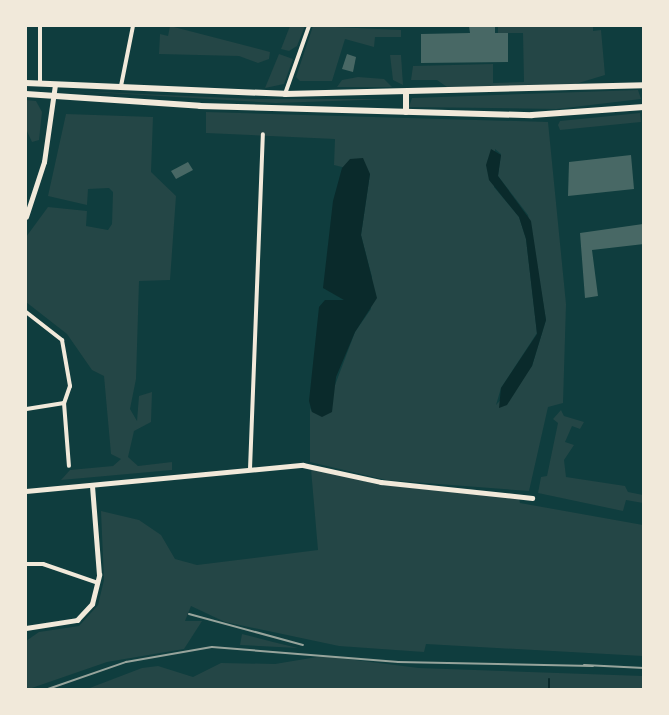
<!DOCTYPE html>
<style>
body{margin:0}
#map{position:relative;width:669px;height:715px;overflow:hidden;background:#0f3d3e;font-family:"Sofia Sans Condensed",sans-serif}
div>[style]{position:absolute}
.green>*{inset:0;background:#244646}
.water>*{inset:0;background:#0a2a2b}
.stream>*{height:2px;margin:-1px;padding:0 1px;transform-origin:1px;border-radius:1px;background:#0a2a2b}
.building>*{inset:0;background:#486865}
.minor>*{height:4px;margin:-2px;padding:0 2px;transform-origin:2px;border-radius:2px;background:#f1e9da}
.tertiary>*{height:4.5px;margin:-2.25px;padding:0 2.25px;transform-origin:2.25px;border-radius:2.25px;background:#f1e9da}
.primary>*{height:6px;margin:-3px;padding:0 3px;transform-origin:3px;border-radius:3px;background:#f1e9da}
.rail>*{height:2px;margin:-1px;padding:0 1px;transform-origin:1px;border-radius:1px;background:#97a49c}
span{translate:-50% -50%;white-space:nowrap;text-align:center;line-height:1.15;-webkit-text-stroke:4.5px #f1e9da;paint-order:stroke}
.frame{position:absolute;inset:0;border:27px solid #f1e9da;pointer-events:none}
</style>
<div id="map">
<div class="green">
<div style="clip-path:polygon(170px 26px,270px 52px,269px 59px,258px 63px,239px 56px,159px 54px,160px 34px,168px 36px)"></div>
<div style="clip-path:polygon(290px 26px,305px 26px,297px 46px,289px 51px,281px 49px)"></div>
<div style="clip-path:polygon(313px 26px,401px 30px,401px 37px,375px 37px,374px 47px,345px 39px,332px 81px,300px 81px,296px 77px)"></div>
<div style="clip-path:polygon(498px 26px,593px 26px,593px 31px,601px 30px,605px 75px,572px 85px,541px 86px,447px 87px,437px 80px,411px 80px,413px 66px,493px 64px,493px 83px,524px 82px,523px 33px,498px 33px)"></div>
<div style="clip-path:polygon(279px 54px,293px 59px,284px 84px,265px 88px)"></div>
<div style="clip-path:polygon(390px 55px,401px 55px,403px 85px,393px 80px)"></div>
<div style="clip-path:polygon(358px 77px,384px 79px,392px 87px,337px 87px,342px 80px)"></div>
<div style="clip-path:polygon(638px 90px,641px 99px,557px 109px,409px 107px,412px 98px)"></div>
<div style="clip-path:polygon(75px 91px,255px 99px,391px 99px,276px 103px)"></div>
<div style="clip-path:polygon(26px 100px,36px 101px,42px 112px,39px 140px,32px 142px,26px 129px)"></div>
<div style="clip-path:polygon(evenodd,206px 112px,548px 122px,566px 304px,563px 403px,548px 407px,529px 491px,386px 480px,310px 462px,310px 408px,312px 412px,335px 385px,355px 332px,371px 309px,372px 277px,361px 235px,370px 174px,334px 165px,335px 139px,206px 133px,206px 112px,495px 149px,501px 154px,498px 176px,528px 215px,546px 320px,532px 366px,496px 405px,501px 388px,537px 333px,526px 239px,519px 217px,494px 187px,495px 149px)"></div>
<div style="clip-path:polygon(640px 113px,641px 122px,560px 130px,558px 125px,560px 121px)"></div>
<div style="clip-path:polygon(66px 114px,153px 117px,151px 172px,176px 196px,170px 280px,139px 281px,136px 379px,130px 409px,137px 421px,139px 396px,152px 392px,151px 422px,134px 431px,128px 457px,138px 466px,172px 462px,172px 470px,61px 480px,70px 470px,113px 466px,121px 459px,111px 454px,104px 376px,92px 370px,67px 334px,26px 302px,26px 237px,48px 207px,87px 211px,86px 226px,108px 230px,112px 224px,113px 192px,109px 188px,88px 189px,87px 205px,48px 196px)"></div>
<div style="clip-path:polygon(561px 410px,564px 416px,584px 422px,580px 429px,572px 426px,565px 442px,574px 445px,564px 460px,566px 477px,625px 486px,628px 492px,643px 495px,643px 503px,626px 500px,623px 511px,538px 493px,541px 477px,547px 476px,558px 423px,553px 419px)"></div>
<div style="clip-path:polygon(311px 469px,381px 485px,519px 498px,520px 503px,643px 525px,643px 656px,426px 644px,424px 652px,339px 646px,225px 622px,191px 606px,185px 621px,202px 621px,184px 649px,107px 662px,26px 690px,26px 641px,39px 632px,79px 626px,98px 605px,104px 580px,101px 511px,139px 520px,161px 535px,175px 559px,197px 565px,318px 550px)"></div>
<div style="clip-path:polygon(242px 634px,273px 642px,298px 648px,240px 645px)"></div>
<div style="clip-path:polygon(323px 656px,419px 668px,643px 676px,643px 689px,87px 689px,142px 668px,158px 666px,193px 677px,221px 663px,275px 664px)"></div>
</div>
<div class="water">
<div style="clip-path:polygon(491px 149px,501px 155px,498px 176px,531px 221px,546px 320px,532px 366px,507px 405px,499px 408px,501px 388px,537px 334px,526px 239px,519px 217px,489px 180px,486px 165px)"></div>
<div style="clip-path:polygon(363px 158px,370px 174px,361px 235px,377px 298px,355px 332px,336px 377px,332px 412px,322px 417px,312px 412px,309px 401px,319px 307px,325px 300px,344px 300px,323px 288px,333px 201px,342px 168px,350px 159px)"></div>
</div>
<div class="stream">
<div style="left:549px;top:690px;width:11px;rotate:-90deg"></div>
</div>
<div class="building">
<div style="clip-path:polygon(469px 26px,495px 26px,495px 33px,508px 33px,508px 62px,421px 63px,421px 34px,470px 33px)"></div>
<div style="clip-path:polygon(347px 54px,356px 57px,353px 72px,342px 69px)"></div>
<div style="clip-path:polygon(631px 155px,634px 189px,568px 196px,569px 162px)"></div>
<div style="clip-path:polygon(188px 162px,193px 170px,176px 179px,171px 171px)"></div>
<div style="clip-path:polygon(643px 224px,644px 244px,592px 250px,598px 296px,585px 298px,580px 233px)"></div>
</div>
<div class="minor">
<div style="left:40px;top:83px;width:57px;rotate:-90deg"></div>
<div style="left:121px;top:86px;width:61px;rotate:-78.7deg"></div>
<div style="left:285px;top:94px;width:72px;rotate:-70.6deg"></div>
<div style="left:26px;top:312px;width:46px;rotate:37.9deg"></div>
<div style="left:62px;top:340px;width:47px;rotate:80.1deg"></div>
<div style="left:70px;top:386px;width:18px;rotate:109deg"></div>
<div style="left:64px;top:403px;width:38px;rotate:171deg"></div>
<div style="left:64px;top:403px;width:63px;rotate:85.5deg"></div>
<div style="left:250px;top:469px;width:335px;rotate:-87.8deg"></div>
<div style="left:26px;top:564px;width:17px"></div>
<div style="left:43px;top:564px;width:58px;rotate:19.1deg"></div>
</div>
<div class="tertiary">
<div style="left:26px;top:217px;width:58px;rotate:-71.9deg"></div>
<div style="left:44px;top:162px;width:78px;rotate:-81.9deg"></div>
<div style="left:26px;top:491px;width:278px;rotate:-5.4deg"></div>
<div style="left:303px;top:465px;width:80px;rotate:12.3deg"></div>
<div style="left:381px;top:482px;width:152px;rotate:6deg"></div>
<div style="left:26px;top:628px;width:52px;rotate:-8.9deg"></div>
<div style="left:77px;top:620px;width:22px;rotate:-47deg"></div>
<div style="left:92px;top:604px;width:30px;rotate:-76deg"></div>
<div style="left:99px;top:575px;width:89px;rotate:-94.5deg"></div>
</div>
<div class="primary">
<div style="left:26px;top:83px;width:259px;rotate:2.4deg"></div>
<div style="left:285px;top:94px;width:359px;rotate:-1.4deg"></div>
<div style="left:26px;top:94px;width:174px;rotate:3.9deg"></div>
<div style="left:200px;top:106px;width:332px;rotate:1.6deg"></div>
<div style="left:532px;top:115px;width:112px;rotate:-4.1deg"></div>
<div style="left:406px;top:112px;width:19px;rotate:-90deg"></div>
</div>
<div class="rail">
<div style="left:189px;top:614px;width:118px;rotate:15.2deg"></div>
<div style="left:584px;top:665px;width:60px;rotate:2.9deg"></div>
<div style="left:45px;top:690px;width:86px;rotate:-19.1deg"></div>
<div style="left:126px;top:662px;width:87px;rotate:-9.9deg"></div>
<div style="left:212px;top:647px;width:187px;rotate:4.6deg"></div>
<div style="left:398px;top:662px;width:195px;rotate:1.2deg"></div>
</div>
<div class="frame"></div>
</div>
